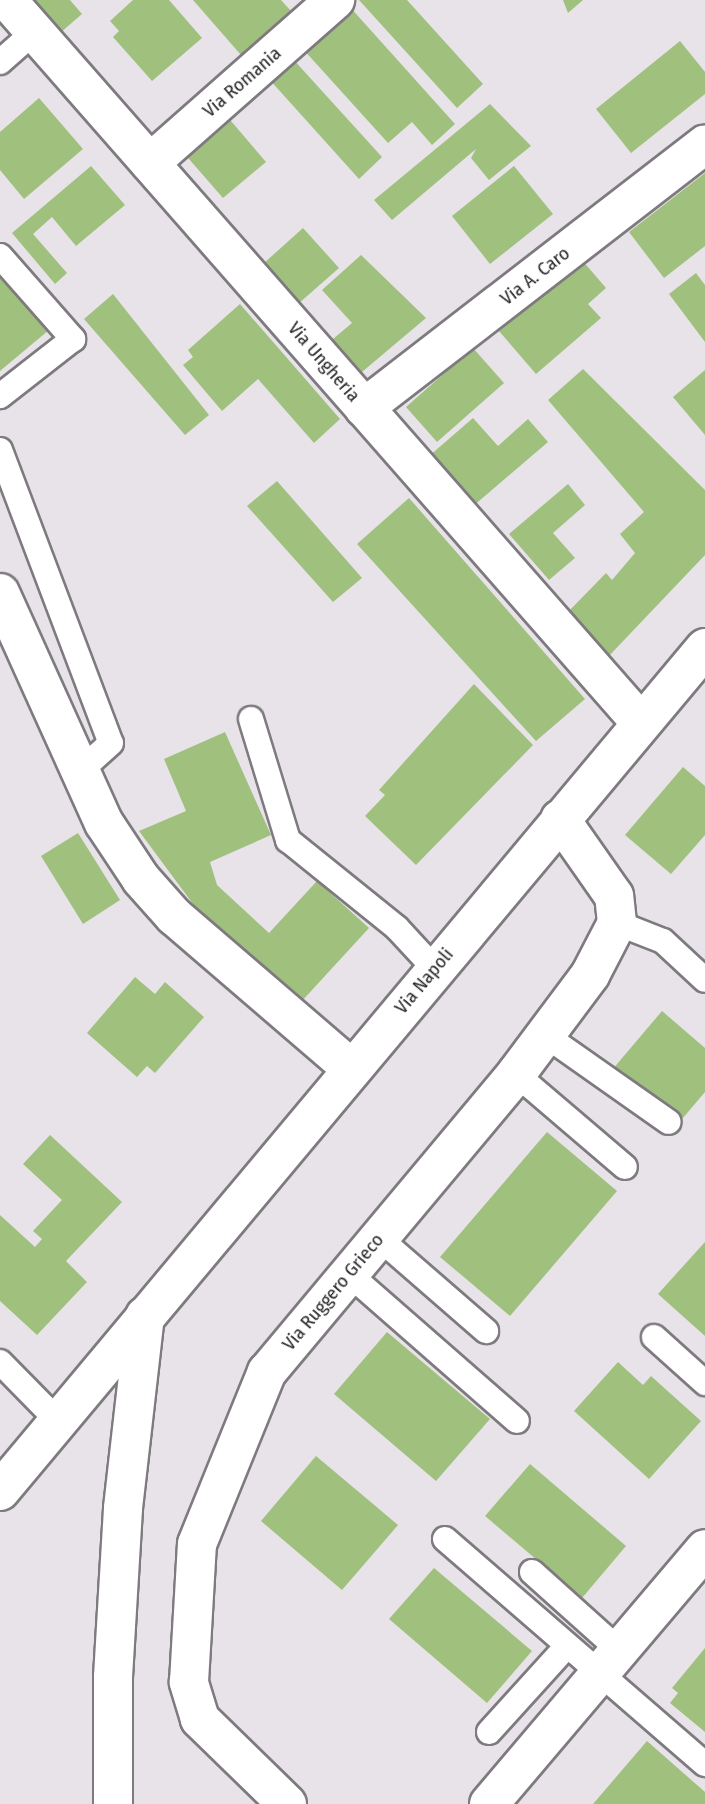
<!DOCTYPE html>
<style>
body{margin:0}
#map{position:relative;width:705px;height:1804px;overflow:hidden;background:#e7e3e9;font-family:"Fira Sans Condensed",sans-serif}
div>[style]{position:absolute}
.building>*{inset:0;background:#a0c07e}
.roads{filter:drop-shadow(2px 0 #7e7a7f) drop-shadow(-2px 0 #7e7a7f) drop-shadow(0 2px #7e7a7f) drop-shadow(0 -2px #7e7a7f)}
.service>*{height:24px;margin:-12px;padding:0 12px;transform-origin:12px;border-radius:12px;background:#fff}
.minor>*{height:38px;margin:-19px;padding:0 19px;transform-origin:19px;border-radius:19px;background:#fff}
.secondary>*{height:38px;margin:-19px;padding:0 19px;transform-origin:19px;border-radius:19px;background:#fff}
span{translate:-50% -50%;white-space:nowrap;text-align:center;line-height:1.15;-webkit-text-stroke:5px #fff;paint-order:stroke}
.street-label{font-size:19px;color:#29282a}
</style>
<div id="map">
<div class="building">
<div style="clip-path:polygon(31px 0,70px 0,82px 14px,60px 33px)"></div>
<div style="clip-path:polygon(133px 0,169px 0,202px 38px,152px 81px,113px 37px,119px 31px,110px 21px)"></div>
<div style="clip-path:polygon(193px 0,281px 0,291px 11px,241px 55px)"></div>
<div style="clip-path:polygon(359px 0,407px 0,483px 84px,457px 108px)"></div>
<div style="clip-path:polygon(563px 0,583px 0,568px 13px)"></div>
<div style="clip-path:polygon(349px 6px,455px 124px,432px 145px,412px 122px,388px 143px,302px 48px)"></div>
<div style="clip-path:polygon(680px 41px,705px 72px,705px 94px,631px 153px,596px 109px)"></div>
<div style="clip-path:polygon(292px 58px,382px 157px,359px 179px,269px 79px)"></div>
<div style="clip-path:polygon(39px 98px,83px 149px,24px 199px,0 170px,0 132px)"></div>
<div style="clip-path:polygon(490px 104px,531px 146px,489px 180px,471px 158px,476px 149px,392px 220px,374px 200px)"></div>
<div style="clip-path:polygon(225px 114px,266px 162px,223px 198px,182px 151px)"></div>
<div style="clip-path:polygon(91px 166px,125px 205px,76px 246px,52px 217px,33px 234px,67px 273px,55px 284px,12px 233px)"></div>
<div style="clip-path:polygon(514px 166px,553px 214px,490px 264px,452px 216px)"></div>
<div style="clip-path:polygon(705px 173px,705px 246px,664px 278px,629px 232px)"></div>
<div style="clip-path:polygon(303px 228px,339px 268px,298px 304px,263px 264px)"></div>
<div style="clip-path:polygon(361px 255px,426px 318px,356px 377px,327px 344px,352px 323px,322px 290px)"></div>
<div style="clip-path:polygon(581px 259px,606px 288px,588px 304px,601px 318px,536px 374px,499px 331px)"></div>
<div style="clip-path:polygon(696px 273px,705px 285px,705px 342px,669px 294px)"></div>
<div style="clip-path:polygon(0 274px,49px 330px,0 371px)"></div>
<div style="clip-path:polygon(113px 294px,209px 415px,185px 435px,84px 319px)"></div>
<div style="clip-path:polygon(240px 304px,340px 419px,314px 443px,258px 379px,222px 411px,183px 365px,193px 357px,188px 350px)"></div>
<div style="clip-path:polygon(473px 348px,504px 383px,437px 442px,406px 407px)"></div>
<div style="clip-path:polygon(583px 369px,705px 490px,705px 555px,607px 658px,566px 614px,606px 573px,612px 580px,635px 553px,620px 534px,644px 512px,548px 400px)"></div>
<div style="clip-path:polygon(705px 370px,705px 435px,673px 397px)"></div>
<div style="clip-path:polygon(473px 418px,498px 446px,528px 419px,548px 442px,472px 507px,428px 457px)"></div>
<div style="clip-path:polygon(277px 481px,362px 578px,333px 602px,247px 506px)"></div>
<div style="clip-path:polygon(568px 484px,585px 505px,553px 533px,575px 558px,549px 580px,509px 534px)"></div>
<div style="clip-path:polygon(409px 498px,585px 699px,536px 741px,357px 544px)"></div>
<div style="clip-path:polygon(474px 684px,533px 745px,416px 865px,365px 816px,385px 795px,379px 790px)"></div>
<div style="clip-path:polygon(225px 732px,271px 835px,210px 862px,217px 885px,269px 933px,317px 881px,369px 928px,301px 1002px,196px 908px,139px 831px,186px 811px,164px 759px)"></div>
<div style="clip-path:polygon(683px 767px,705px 786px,705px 835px,671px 874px,625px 835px)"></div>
<div style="clip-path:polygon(78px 833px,120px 900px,83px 924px,41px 856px)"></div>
<div style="clip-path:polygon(135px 977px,155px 994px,165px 982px,204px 1017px,155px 1073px,147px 1066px,137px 1077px,87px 1033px)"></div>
<div style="clip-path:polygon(662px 1011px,705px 1048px,705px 1092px,677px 1125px,612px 1070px)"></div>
<div style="clip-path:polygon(547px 1132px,617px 1191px,510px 1316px,440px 1257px)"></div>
<div style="clip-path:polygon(50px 1135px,122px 1202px,66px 1261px,87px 1282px,37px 1335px,0 1301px,0 1215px,35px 1247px,42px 1239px,33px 1231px,62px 1200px,23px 1164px)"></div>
<div style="clip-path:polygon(705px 1242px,705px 1336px,658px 1294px)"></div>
<div style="clip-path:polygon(387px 1332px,490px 1419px,436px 1481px,334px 1394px)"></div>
<div style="clip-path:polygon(618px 1362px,643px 1385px,651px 1376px,701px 1421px,649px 1479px,574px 1411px)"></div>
<div style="clip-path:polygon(316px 1456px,398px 1525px,342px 1590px,261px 1521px)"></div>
<div style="clip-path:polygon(530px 1464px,626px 1546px,582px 1598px,485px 1516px)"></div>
<div style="clip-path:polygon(434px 1568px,532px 1651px,487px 1703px,389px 1619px)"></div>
<div style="clip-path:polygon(705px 1648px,705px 1732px,670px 1703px,678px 1693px,672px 1688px)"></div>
<div style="clip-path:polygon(647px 1741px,705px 1792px,705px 1804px,593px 1804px)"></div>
</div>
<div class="roads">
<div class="service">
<div style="left:0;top:62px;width:45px;rotate:-41.4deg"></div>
<div style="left:0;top:256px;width:111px;rotate:48.7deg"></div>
<div style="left:73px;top:339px;width:93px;rotate:142deg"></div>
<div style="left:0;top:450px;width:313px;rotate:69.3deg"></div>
<div style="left:111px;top:743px;width:40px;rotate:138deg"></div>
<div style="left:251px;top:719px;width:127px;rotate:73deg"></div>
<div style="left:288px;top:840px;width:140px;rotate:38.9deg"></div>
<div style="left:397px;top:928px;width:56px;rotate:47.2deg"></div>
<div style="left:617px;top:923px;width:49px;rotate:21.4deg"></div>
<div style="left:663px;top:941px;width:57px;rotate:42.9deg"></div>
<div style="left:545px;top:1035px;width:151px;rotate:35.1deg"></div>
<div style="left:516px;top:1074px;width:143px;rotate:40.5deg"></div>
<div style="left:379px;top:1238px;width:142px;rotate:41deg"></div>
<div style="left:349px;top:1274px;width:223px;rotate:41.2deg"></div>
<div style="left:654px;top:1337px;width:69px;rotate:42deg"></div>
<div style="left:0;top:1362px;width:83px;rotate:45.5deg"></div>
<div style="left:445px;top:1539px;width:344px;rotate:40.9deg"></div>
<div style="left:532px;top:1572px;width:117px;rotate:41.9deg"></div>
<div style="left:489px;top:1732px;width:115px;rotate:-47.8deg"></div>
</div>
<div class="minor">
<div style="left:7px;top:0;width:962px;rotate:48.75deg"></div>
<div style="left:150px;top:163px;width:247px;rotate:-41.4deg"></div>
<div style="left:364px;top:408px;width:431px;rotate:-37.7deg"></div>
<div style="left:0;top:593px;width:252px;rotate:65.7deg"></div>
<div style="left:104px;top:823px;width:67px;rotate:56.5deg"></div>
<div style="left:141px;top:879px;width:50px;rotate:48.3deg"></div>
<div style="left:174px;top:916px;width:235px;rotate:40.7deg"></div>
<div style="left:287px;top:1804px;width:122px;rotate:-135.7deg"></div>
<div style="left:200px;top:1719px;width:39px;rotate:-107deg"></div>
<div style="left:189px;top:1682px;width:138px;rotate:-86.7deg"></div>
<div style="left:197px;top:1544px;width:186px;rotate:-67.9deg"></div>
<div style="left:267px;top:1372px;width:388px;rotate:-50.1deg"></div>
<div style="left:516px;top:1074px;width:124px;rotate:-53.2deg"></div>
<div style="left:590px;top:975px;width:59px;rotate:-62.6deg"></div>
<div style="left:617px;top:923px;width:27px;rotate:-96deg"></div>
<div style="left:614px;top:896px;width:94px;rotate:-125deg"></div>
<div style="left:489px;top:1804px;width:334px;rotate:-49.7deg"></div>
</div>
<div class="secondary">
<div style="left:0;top:1491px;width:1099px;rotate:-50.09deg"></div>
<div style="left:113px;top:1804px;width:127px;rotate:-90deg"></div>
<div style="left:113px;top:1677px;width:169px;rotate:-86.6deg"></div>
<div style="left:123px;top:1508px;width:193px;rotate:-83.5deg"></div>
</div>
</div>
<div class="street-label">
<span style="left:242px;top:82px;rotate:-41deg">Via Romania</span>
<span style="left:535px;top:276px;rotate:-38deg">Via A. Caro</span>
<span style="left:324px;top:362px;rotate:49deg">Via Ungheria</span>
<span style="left:424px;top:981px;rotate:-50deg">Via Napoli</span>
<span style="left:333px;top:1292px;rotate:-50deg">Via Ruggero Grieco</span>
</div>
</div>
